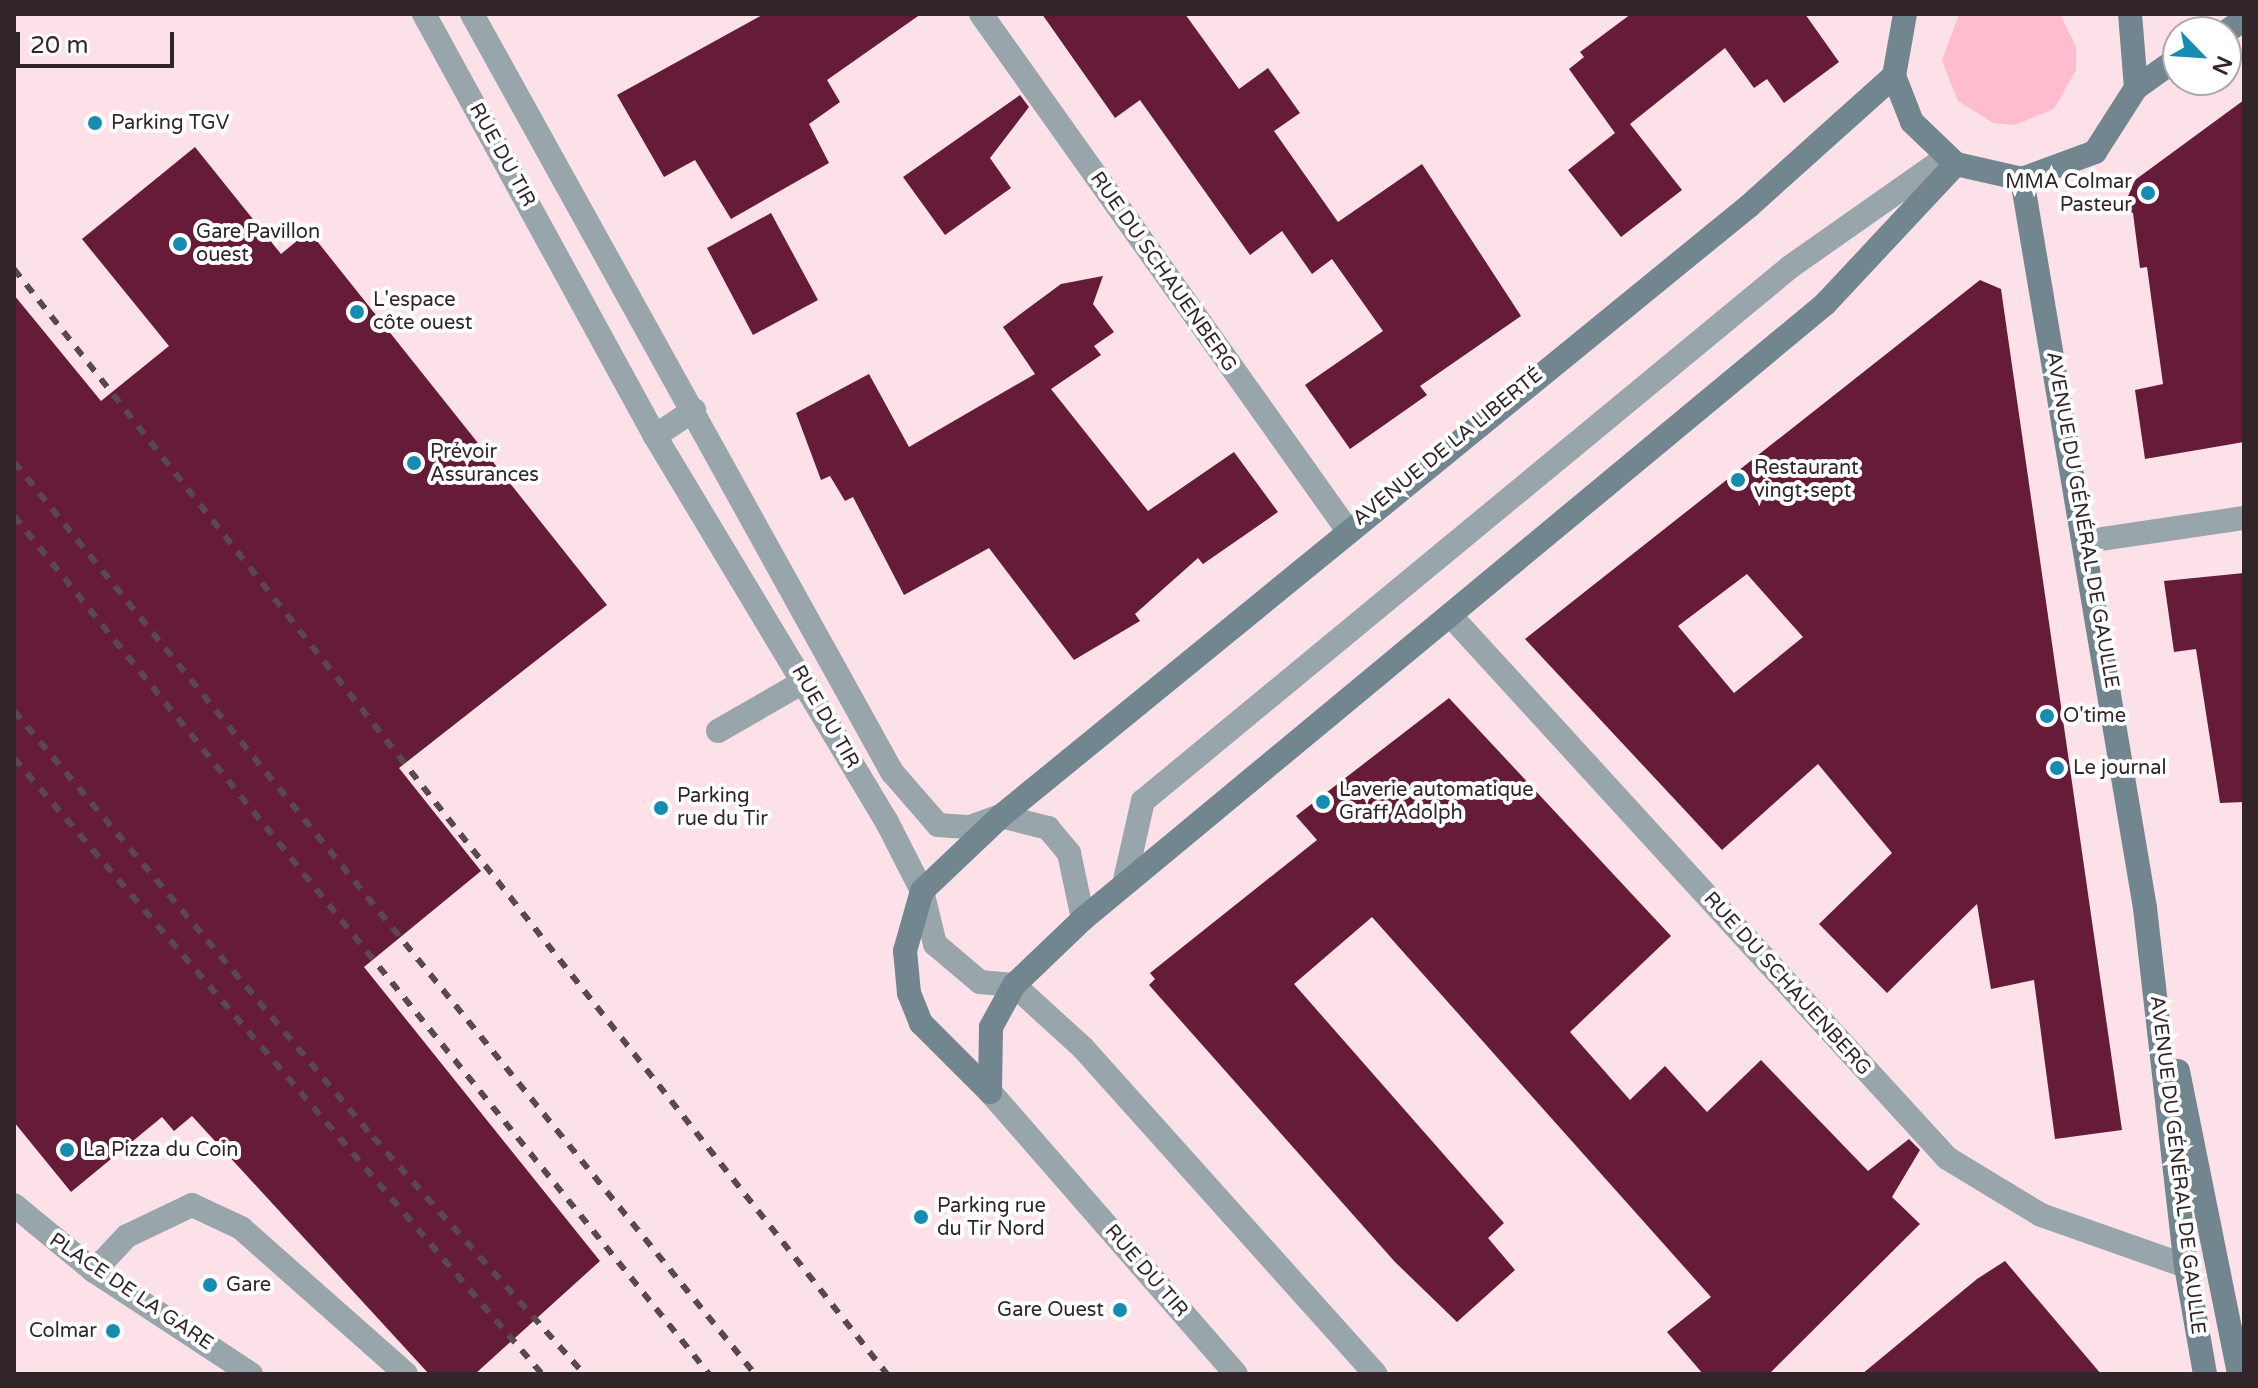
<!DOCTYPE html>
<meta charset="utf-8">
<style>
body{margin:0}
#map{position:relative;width:2258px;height:1388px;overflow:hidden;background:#fde1e8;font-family:"Varela Round",sans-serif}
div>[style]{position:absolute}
.green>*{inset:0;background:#fdbdce}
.building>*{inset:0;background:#661c38}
.lane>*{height:24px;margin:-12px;padding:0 12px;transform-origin:12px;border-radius:12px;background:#98a6ac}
.street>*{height:24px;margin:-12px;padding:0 12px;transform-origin:12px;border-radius:12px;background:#98a6ac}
.secondary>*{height:24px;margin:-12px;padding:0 12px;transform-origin:12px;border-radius:12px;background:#71868f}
.rail>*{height:6px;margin-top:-3px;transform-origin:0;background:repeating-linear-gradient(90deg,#59494e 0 10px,transparent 0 20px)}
.dots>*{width:22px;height:22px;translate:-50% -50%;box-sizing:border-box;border:4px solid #fff;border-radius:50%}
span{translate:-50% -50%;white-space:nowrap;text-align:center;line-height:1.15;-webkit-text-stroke:8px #fff;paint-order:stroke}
.poi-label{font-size:20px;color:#322529}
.left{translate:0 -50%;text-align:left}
.right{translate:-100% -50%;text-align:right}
.street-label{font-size:20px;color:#322529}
.frame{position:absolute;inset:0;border:16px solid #322529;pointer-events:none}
.north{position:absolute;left:2162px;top:16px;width:80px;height:80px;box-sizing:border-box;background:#fff;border:2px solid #ada8a9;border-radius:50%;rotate:115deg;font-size:22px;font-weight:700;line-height:32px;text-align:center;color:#322529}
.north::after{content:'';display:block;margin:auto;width:28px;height:36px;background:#168db0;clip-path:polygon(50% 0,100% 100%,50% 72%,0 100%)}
.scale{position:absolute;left:16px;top:32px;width:158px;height:36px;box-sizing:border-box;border:4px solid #322529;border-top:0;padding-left:10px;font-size:24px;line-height:28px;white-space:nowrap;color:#322529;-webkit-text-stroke:6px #fff;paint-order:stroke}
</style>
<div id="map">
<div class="green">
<div style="clip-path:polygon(1959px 14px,2060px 14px,2076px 47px,2076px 70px,2054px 109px,2015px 125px,1993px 123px,1958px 101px,1942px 61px)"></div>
</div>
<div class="building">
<div style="clip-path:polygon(764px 14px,921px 14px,827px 80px,840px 102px,809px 124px,829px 163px,731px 219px,695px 160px,664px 177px,617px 95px)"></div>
<div style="clip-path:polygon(1042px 14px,1185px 14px,1239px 89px,1268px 68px,1300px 113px,1274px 131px,1338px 222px,1422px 164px,1521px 316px,1420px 386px,1427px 395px,1350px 449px,1305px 385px,1383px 331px,1332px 259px,1312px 274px,1282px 231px,1250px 255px,1140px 100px,1115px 118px)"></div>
<div style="clip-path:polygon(1631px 14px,1805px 14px,1839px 62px,1784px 103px,1767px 79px,1754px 88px,1725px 48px,1630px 124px,1682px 190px,1621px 237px,1568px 170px,1615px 133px,1569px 69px,1584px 57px,1580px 52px)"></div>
<div style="clip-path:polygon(1020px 95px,1029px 107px,990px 158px,1011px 188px,945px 235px,903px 177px)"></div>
<div style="clip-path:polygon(2244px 100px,2244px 442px,2145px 459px,2135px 390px,2163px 384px,2147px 267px,2140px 268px,2133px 213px,2123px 208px,2135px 180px)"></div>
<div style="clip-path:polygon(195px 147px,281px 254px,309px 231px,607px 605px,399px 768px,481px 871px,364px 967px,600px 1261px,475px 1374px,429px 1374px,192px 1116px,174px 1131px,162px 1117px,71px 1192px,14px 1122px,14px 295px,101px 401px,169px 346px,82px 239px)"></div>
<div style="clip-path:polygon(771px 213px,818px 300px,753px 335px,707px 248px)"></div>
<div style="clip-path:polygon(1103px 276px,1093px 304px,1114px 332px,1094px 346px,1101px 355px,1051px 389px,1148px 511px,1234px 452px,1278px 512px,1203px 564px,1198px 558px,1135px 614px,1140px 621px,1074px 660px,989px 548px,904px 595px,853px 497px,845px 501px,830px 476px,821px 480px,796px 413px,869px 374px,909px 447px,1035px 374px,1003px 327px,1061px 284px)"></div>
<div style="clip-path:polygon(evenodd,1980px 280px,2001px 289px,2122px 1130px,2055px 1139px,2034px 980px,1991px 989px,1977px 904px,1887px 993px,1819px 924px,1892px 853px,1818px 764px,1722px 850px,1525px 639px,1980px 280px,1747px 574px,1803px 637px,1734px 693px,1678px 626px,1747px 574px)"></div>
<div style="clip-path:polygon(2244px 573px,2244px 802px,2220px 803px,2196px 649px,2174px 652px,2164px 581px)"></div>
<div style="clip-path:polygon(1449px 698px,1671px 936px,1570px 1032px,1630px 1100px,1665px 1066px,1707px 1112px,1761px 1060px,1868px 1171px,1909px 1139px,1920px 1150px,1892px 1197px,1920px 1224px,1769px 1374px,1703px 1374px,1667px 1332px,1711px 1297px,1372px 917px,1294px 984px,1504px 1223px,1488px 1238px,1515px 1270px,1457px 1322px,1395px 1262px,1149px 985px,1155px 979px,1150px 973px,1317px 840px,1296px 816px)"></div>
<div style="clip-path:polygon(2005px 1261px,2101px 1374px,1862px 1374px,1977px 1279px)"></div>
</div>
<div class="lane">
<div style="left:2088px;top:541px;width:158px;rotate:-8.4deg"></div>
<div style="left:718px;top:731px;width:100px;rotate:-29.9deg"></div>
<div style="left:1125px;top:880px;width:81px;rotate:-77.2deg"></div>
<div style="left:1143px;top:801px;width:839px;rotate:-39.53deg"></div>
<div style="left:1790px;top:267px;width:189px;rotate:-35.1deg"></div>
<div style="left:14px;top:1205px;width:104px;rotate:39.5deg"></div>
<div style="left:94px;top:1271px;width:188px;rotate:33.3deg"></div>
<div style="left:94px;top:1271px;width:48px;rotate:-46.7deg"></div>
<div style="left:127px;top:1236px;width:72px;rotate:-25.5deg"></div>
<div style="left:192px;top:1205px;width:54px;rotate:25.1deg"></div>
<div style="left:241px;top:1228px;width:220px;rotate:41.5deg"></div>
</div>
<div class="street">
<div style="left:424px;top:14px;width:481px;rotate:61.3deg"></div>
<div style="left:655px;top:436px;width:450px;rotate:59deg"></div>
<div style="left:887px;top:822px;width:77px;rotate:63.1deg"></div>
<div style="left:922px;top:891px;width:55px;rotate:76.2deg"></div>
<div style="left:935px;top:944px;width:59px;rotate:40.2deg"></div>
<div style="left:980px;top:982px;width:34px;rotate:5deg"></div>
<div style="left:1014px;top:985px;width:93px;rotate:42.4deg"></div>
<div style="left:1083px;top:1048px;width:438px;rotate:48.1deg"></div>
<div style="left:472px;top:14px;width:867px;rotate:61.01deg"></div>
<div style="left:892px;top:772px;width:70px;rotate:49deg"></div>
<div style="left:938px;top:825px;width:32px;rotate:4deg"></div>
<div style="left:970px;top:827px;width:33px;rotate:-20deg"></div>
<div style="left:1001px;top:816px;width:49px;rotate:14.3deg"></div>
<div style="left:1048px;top:828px;width:33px;rotate:50deg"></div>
<div style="left:1069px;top:853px;width:67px;rotate:78deg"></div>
<div style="left:981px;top:14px;width:630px;rotate:54.62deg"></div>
<div style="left:655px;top:436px;width:47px;rotate:-33.7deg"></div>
<div style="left:1450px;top:615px;width:736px;rotate:47.53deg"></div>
<div style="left:1947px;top:1158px;width:110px;rotate:31.2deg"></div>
<div style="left:2041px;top:1215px;width:154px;rotate:19.4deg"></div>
<div style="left:990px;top:1092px;width:374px;rotate:48.9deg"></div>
</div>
<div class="secondary">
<div style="left:1905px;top:14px;width:63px;rotate:100.1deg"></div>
<div style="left:1894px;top:76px;width:49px;rotate:68.6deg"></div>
<div style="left:1912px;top:122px;width:61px;rotate:43.7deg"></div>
<div style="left:1956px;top:164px;width:68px;rotate:12.8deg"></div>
<div style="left:2022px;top:179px;width:78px;rotate:-20.3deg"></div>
<div style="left:2095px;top:152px;width:76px;rotate:-57.4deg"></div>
<div style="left:2136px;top:88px;width:74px;rotate:-94.6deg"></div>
<div style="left:2226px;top:32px;width:22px;rotate:-36deg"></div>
<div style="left:2136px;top:88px;width:52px;rotate:-35.5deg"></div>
<div style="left:2022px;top:179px;width:739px;rotate:80.42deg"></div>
<div style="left:2145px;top:908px;width:360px;rotate:83.5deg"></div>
<div style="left:2186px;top:1266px;width:110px;rotate:80deg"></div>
<div style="left:2178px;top:1071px;width:309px;rotate:78.6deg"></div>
<div style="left:990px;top:1092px;width:98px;rotate:-135deg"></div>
<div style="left:921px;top:1023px;width:32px;rotate:-112deg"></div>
<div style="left:909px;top:993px;width:42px;rotate:-95.4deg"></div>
<div style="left:905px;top:951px;width:62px;rotate:-74.2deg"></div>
<div style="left:922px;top:891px;width:109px;rotate:-43.5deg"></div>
<div style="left:1001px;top:816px;width:965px;rotate:-39.2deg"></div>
<div style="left:1749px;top:206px;width:195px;rotate:-41.9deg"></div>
<div style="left:990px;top:1092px;width:65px;rotate:-89.1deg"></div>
<div style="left:991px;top:1027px;width:48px;rotate:-61.3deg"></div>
<div style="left:1014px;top:985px;width:95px;rotate:-43.7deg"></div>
<div style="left:1083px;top:919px;width:964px;rotate:-39.65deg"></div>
<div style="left:1825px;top:304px;width:192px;rotate:-46.9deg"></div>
</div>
<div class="rail">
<div style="left:14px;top:269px;width:1408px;rotate:51.69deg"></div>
<div style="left:14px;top:462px;width:1175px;rotate:50.91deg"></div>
<div style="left:14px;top:516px;width:1104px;rotate:50.99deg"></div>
<div style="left:14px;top:711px;width:557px;rotate:49.88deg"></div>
<div style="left:373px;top:1137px;width:317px;rotate:48.3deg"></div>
<div style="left:14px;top:758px;width:811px;rotate:49.4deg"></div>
</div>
<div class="dots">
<div style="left:95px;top:123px;background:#168db0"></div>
<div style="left:2148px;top:193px;background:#168db0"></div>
<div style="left:180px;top:244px;background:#168db0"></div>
<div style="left:357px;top:312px;background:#168db0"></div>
<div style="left:414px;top:463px;background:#168db0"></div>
<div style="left:1738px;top:480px;background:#168db0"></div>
<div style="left:2047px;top:716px;background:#168db0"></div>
<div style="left:2057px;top:768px;background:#168db0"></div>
<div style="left:1323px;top:802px;background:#168db0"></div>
<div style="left:661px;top:808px;background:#168db0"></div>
<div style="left:67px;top:1150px;background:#168db0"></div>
<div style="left:921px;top:1217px;background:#168db0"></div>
<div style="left:210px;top:1285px;background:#168db0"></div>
<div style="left:1120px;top:1310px;background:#168db0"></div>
<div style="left:113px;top:1331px;background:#168db0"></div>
</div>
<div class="poi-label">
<span class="left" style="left:111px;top:123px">Parking TGV</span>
<span class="right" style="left:2132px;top:194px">MMA Colmar<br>Pasteur</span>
<span class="left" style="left:196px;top:244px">Gare Pavillon<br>ouest</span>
<span class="left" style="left:373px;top:312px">L'espace<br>côte ouest</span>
<span class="left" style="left:430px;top:464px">Prévoir<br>Assurances</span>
<span class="left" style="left:1754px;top:480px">Restaurant<br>vingt-sept</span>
<span class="left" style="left:2063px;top:716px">O'time</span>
<span class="left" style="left:2073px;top:768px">Le journal</span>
<span class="left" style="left:1339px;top:802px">Laverie automatique<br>Graff Adolph</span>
<span class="left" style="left:677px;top:808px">Parking<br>rue du Tir</span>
<span class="left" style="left:83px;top:1150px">La Pizza du Coin</span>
<span class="left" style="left:937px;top:1218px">Parking rue<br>du Tir Nord</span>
<span class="left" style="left:226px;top:1285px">Gare</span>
<span class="right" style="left:1104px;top:1310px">Gare Ouest</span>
<span class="right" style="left:97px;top:1331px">Colmar</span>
</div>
<div class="street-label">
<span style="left:502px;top:155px;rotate:61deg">RUE DU TIR</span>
<span style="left:1163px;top:272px;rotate:55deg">RUE DU SCHAUENBERG</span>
<span style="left:1448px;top:447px;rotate:-39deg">AVENUE DE LA LIBERTÉ</span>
<span style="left:2082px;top:520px;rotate:80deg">AVENUE DU GÉNÉRAL DE GAULLE</span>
<span style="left:825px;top:717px;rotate:60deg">RUE DU TIR</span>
<span style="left:1787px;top:984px;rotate:48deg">RUE DU SCHAUENBERG</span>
<span style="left:2177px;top:1165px;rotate:83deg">AVENUE DU GÉNÉRAL DE GAULLE</span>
<span style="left:1146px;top:1271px;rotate:49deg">RUE DU TIR</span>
<span style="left:131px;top:1292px;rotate:34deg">PLACE DE LA GARE</span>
</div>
<div class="frame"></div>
<div class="north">N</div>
<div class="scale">20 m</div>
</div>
